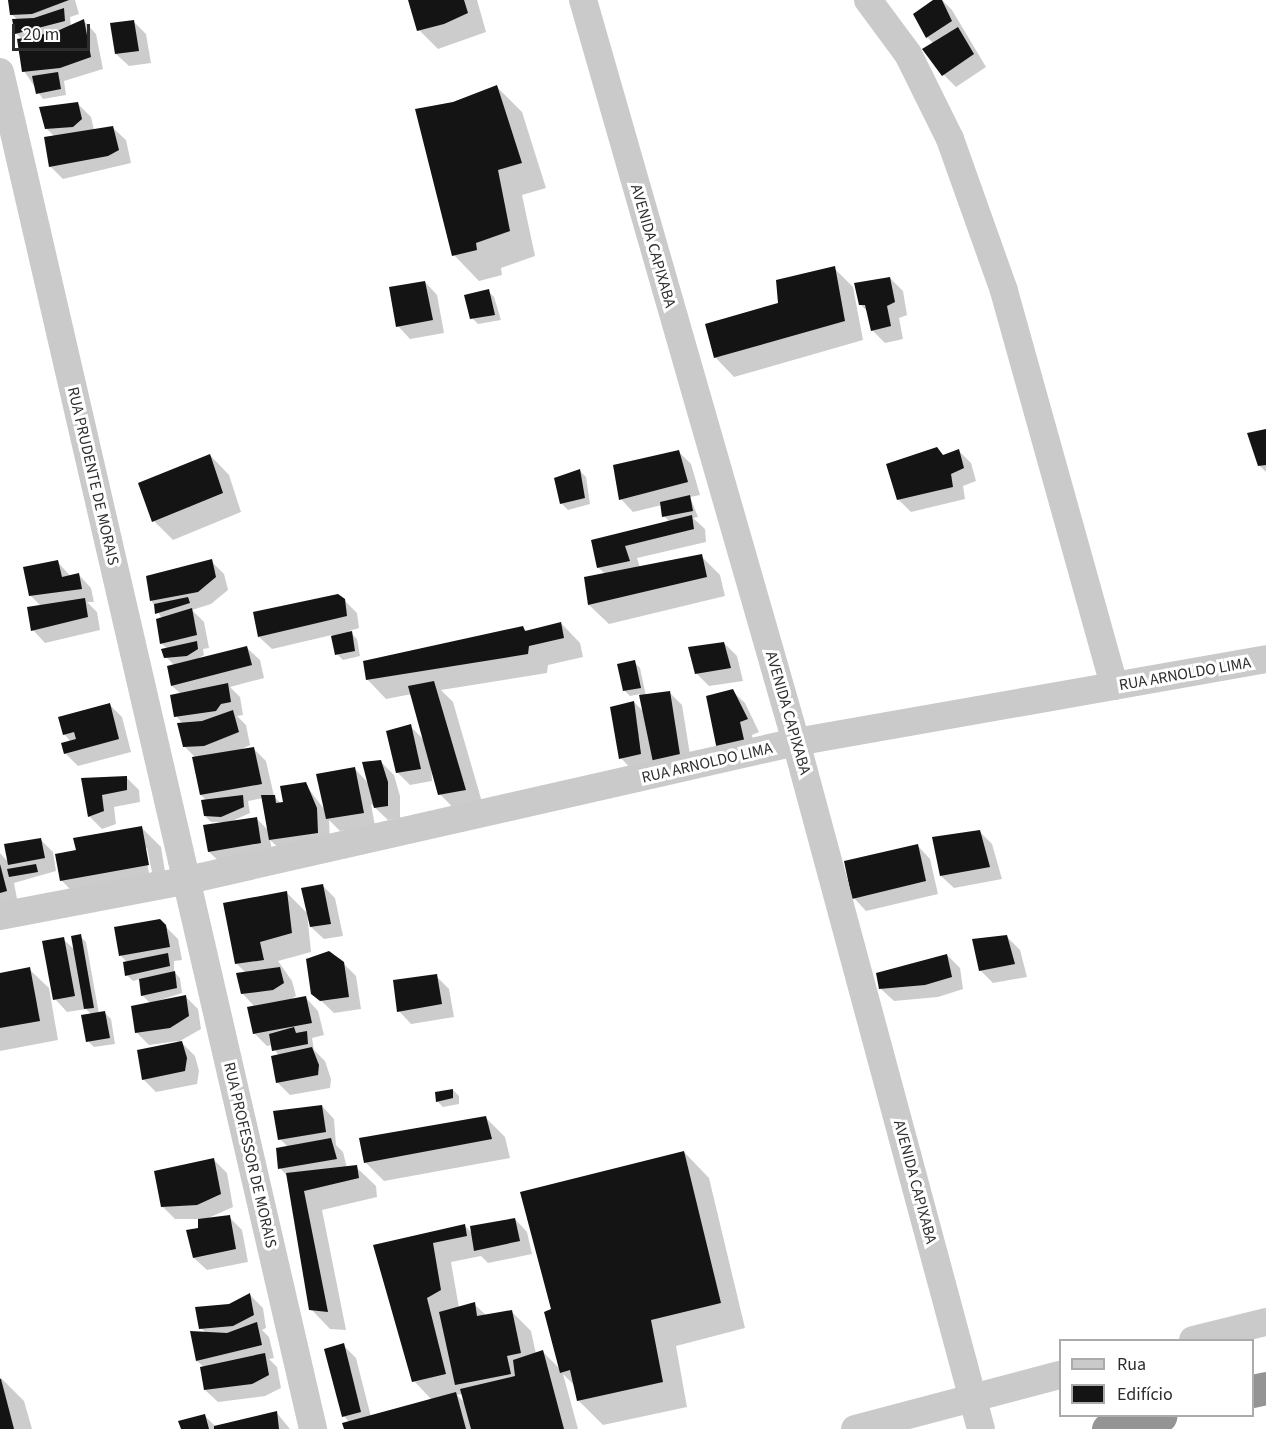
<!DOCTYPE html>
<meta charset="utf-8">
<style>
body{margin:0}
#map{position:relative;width:1266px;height:1429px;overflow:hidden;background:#fff;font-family:"Source Sans 3",sans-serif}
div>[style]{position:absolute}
.shadow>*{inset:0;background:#0003}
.building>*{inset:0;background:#141414}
.street>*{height:28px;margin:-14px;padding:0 14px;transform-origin:14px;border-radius:14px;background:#cacaca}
.highway>*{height:33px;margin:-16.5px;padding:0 16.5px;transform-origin:16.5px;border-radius:16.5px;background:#949494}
span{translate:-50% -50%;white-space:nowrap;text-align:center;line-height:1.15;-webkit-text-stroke:6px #fff;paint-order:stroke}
.street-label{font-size:16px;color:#2d2d2d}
.legend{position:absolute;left:1059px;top:1339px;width:195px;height:78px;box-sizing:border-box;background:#fff;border:2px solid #ababab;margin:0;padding:8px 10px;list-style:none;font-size:18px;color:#2d2d2d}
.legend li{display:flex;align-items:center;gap:12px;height:30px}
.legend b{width:30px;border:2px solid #ababab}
.scale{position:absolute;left:12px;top:24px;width:78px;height:27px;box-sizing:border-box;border:3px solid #2d2d2d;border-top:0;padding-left:8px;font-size:18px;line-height:21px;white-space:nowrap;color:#2d2d2d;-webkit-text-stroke:4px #fff;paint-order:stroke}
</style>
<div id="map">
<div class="shadow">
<div style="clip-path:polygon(9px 0,75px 0,79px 14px,70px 17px,71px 27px,84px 21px,96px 34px,103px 69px,64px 81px,66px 95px,43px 99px,24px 71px,22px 39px,16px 33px,18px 20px,11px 14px)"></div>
<div style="clip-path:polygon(409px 0,477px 0,486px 32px,438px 49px,419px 30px)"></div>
<div style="clip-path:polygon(936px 0,942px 0,952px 10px,986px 67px,956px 87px,944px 75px,934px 44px,927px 37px)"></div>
<div style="clip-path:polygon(133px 21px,146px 34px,151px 63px,129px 66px,116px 54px)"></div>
<div style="clip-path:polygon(497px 87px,522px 112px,546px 188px,522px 195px,535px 256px,501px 268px,502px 275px,479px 281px,454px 255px,453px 104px)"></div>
<div style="clip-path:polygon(78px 104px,91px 117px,94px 130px,113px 128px,126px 140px,131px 163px,63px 179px,50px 166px,55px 137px,46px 128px)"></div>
<div style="clip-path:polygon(834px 268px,853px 287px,863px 340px,734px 377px,715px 357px,780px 304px)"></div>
<div style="clip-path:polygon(890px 278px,903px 291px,907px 315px,899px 318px,903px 339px,885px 343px,872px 330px,869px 313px,860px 304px)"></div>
<div style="clip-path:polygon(425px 282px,437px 295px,444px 333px,410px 339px,398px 326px)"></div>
<div style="clip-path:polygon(488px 291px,494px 297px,501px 320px,478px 324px,472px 318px)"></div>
<div style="clip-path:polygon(1266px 430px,1266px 472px,1260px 466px)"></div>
<div style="clip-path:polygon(937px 449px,944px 456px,958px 450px,971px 463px,976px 481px,963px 486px,965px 499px,911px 512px,898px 499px)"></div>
<div style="clip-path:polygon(678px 451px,691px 464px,700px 495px,690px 497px,698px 517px,693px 518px,705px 529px,706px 542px,637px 558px,640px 568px,701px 556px,720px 575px,725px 596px,609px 624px,589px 605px,606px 575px,598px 567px,593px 541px,670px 522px,664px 516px,662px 505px,633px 512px,621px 499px)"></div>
<div style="clip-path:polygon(210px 455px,229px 475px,241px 512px,173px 540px,154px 521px)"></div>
<div style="clip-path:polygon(580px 471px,586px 477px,590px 504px,568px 510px,562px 504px,556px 479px)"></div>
<div style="clip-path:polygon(57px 561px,71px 577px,79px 575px,91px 588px,94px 602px,87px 602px,97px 612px,100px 630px,45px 643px,33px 630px,41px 606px,30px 595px)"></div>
<div style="clip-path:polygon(evenodd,211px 561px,224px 574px,228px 590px,211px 604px,192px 610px,204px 622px,209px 648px,203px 649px,204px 655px,197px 659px,247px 648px,260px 660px,264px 678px,230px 687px,240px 697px,243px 715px,237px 716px,246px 725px,250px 745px,240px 750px,253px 748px,266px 761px,274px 796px,281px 804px,305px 784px,324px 809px,355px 769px,369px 784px,381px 762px,394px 775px,400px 796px,400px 818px,388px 820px,371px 804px,375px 826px,340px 831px,329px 820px,330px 845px,283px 852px,270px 840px,273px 855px,222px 864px,209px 852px,221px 822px,211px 822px,205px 816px,207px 801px,201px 795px,196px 758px,184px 746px,183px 724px,176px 716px,181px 694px,172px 686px,169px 667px,174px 665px,166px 657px,168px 649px,162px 644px,158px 620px,162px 619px,151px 600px,211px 561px,263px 798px,269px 831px,256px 818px,232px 821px,250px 813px,248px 801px,263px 798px)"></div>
<div style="clip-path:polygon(344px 600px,357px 613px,359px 628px,349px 631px,357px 639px,360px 656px,343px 660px,337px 654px,332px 635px,272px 649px,259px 637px)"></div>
<div style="clip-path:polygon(561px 623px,580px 643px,583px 657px,548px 665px,547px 673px,441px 690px,453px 702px,484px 809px,459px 814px,440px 794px,431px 763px,432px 781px,410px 785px,397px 772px,410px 726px,425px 741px,412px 694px,386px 699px,367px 679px,523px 627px,527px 632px)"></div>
<div style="clip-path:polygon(724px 643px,737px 656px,743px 681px,709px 686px,696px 673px)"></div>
<div style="clip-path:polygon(634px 662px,640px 668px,646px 696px,669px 692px,682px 705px,693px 773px,633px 771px,621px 758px,634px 702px,644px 712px,640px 694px,630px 696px,624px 690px)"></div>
<div style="clip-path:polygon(732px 691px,745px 703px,759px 732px,752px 735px,756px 757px,708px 697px)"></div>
<div style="clip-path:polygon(109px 704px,122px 717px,131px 752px,78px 766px,66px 754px,71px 742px,64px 734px)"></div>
<div style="clip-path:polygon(126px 777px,139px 790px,140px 802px,114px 807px,116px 824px,102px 829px,89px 816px,82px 779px)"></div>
<div style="clip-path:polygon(evenodd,142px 828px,161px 847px,167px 884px,81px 900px,61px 880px,77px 852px,142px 828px,144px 848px,147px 848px,152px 872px,149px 873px,144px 848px)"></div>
<div style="clip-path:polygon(979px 831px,992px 844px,1002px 879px,954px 888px,941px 876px)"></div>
<div style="clip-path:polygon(40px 839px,53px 852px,56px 871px,14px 883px,18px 904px,0 908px,0 853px,9px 863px)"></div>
<div style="clip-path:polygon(918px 846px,930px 859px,938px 894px,866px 911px,854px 898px)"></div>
<div style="clip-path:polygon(322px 885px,335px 898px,343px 936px,324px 939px,311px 927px)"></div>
<div style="clip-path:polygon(286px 892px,307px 913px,311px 952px,278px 961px,292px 981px,296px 996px,288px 1001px,306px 998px,318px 1011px,324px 1035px,312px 1038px,314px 1050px,325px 1061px,331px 1079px,330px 1088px,290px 1095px,277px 1082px,279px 1056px,272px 1045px,267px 1046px,254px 1033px,255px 1007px,242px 993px,246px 973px,237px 964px)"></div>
<div style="clip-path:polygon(159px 920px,178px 939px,182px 960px,174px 961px,174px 972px,180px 978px,182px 993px,151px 1003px,185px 996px,198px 1009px,201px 1029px,180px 1041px,195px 1056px,199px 1071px,197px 1084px,156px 1092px,143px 1079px,178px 1041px,149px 1045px,136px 1032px,150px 1003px,142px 995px,140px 979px,133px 981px,127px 975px,128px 963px,121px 956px)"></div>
<div style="clip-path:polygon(80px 936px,86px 942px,99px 1014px,105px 1013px,111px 1019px,115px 1044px,94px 1047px,88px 1041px,92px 1015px,86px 1009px,67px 1012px,55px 999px,63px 939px,76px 951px)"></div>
<div style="clip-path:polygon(1007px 937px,1020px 950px,1027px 977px,993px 983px,980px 970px)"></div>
<div style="clip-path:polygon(947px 955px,960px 968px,963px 989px,938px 997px,894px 1001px,881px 989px)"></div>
<div style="clip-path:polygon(343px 963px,356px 976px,361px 1009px,334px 1013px,313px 993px)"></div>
<div style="clip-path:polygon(29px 969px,49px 988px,58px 1040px,0 1051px,0 974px)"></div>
<div style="clip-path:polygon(436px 976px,449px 989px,454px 1017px,411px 1024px,399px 1011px)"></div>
<div style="clip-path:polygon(453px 1090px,459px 1096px,459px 1104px,443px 1107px,437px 1101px)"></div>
<div style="clip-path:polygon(322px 1106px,334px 1119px,336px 1145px,343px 1152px,347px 1168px,356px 1167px,376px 1186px,377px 1197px,322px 1210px,346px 1330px,330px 1329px,311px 1309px,288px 1177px,280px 1168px,288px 1147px,280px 1139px)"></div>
<div style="clip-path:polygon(486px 1118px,505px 1137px,510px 1158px,384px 1181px,365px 1162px)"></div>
<div style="clip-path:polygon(evenodd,684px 1152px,709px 1178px,745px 1328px,676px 1346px,687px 1407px,603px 1425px,578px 1400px,575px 1386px,563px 1374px,578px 1429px,345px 1429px,350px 1423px,344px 1416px,343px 1345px,356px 1358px,371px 1417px,432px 1400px,414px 1381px,375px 1246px,465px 1226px,473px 1234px,515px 1219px,527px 1232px,532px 1254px,488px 1263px,481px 1256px,451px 1262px,459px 1308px,474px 1304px,487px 1316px,512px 1312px,531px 1331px,536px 1354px,543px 1352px,561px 1370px,553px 1310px,684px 1152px,462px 1394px,465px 1403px,457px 1395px,462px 1394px)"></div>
<div style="clip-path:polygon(214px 1160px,227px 1173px,233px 1207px,206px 1219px,175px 1219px,162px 1206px)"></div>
<div style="clip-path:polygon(229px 1217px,242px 1230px,248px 1262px,207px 1270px,194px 1258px)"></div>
<div style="clip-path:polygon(250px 1295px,263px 1308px,266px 1328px,262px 1330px,269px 1337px,274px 1358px,269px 1359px,277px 1367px,281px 1388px,265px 1396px,218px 1402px,205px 1390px,205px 1368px,197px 1361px,206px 1333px,201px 1328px,229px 1305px)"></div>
<div style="clip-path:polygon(0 1377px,24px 1401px,32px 1429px,0 1429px)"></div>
<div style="clip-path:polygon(276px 1412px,290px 1429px,182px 1429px,204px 1415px,216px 1427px)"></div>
</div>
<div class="building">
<div style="clip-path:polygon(8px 0,69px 0,32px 14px,10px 15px)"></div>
<div style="clip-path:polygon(408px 0,464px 0,468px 13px,444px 24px,417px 31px)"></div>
<div style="clip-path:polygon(933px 0,942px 0,952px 21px,926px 38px,913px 14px)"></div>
<div style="clip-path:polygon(64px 8px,65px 21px,15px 34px,12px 19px,34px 18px)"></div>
<div style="clip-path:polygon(84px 19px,91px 57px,60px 68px,22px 72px,17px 39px,55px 32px)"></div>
<div style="clip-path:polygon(134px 20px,139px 51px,115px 54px,110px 23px)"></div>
<div style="clip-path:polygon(958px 27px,974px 54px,942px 76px,922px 49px)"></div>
<div style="clip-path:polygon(58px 72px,61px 89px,36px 94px,32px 76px)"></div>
<div style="clip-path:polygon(497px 85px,522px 163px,498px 170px,510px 231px,476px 243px,477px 250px,452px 256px,415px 109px,453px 102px)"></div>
<div style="clip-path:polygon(78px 102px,82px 119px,73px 127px,45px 129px,39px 107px)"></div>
<div style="clip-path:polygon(113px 126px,119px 150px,108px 156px,49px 167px,44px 137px)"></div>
<div style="clip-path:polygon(835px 266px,845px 321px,714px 358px,705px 324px,778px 303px,776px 280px)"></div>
<div style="clip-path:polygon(890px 277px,895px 302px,887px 306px,891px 326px,871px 331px,865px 305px,859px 305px,854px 283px)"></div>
<div style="clip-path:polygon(425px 281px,433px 320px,396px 327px,389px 287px)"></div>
<div style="clip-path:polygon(489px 289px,495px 315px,470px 319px,464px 295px)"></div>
<div style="clip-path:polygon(1266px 429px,1266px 465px,1258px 466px,1247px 433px)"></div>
<div style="clip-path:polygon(937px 447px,943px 455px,959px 449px,964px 468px,951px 474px,953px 487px,897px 500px,886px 464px)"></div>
<div style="clip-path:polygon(679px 450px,688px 482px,619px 500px,613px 465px)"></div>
<div style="clip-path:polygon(210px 454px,223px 493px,152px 522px,138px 483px)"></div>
<div style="clip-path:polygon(580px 469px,585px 498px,560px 504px,554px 478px)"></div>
<div style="clip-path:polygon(690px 495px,693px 511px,662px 517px,660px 502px)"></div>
<div style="clip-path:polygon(692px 515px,694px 529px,625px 546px,630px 561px,597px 568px,591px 540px)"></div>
<div style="clip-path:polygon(702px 554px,707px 577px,588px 605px,584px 577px)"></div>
<div style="clip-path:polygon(212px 559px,216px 577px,198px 592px,150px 601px,146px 576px)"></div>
<div style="clip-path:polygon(58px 560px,62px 577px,79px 573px,82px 589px,29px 596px,23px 567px)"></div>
<div style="clip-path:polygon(338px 594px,345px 599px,347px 616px,258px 637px,253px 612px)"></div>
<div style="clip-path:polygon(188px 597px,190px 603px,155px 614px,154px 604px)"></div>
<div style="clip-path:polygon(85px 598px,88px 617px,31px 631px,27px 607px)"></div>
<div style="clip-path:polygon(192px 608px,197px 635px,160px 644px,156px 619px)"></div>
<div style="clip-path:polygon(561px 622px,564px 638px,529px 646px,528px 654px,366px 680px,363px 661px,523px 626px,525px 631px)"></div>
<div style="clip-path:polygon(352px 631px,355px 651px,335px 655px,331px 636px)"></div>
<div style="clip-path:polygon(197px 641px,198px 649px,187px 656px,164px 658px,161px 649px)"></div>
<div style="clip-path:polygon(724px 642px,731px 668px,695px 674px,688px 647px)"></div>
<div style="clip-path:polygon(247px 646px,252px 665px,171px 686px,167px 666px)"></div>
<div style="clip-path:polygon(635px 660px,641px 688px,623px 691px,617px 664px)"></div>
<div style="clip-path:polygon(434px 681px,466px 790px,438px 795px,408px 686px)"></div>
<div style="clip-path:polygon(228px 683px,231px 702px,221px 704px,216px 711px,174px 717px,170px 695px)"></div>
<div style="clip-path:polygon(733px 689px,748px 719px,740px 722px,745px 744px,717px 750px,706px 696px)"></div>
<div style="clip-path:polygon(670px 691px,681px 761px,654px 767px,639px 695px)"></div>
<div style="clip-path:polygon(634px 701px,641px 754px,619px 759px,610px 707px)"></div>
<div style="clip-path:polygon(110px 703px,119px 739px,64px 754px,61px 743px,76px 739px,74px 732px,63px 735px,58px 717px)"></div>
<div style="clip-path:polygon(233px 710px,239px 732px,204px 746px,183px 747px,177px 723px,202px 721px)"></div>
<div style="clip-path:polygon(411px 724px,421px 769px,396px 773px,386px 731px)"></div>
<div style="clip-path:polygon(254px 747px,262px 784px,200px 795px,192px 757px)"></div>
<div style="clip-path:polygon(381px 760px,388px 782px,388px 806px,374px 808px,362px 762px)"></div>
<div style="clip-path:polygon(355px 767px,364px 813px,326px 819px,316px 774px)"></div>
<div style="clip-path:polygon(127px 776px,127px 790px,102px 795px,104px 811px,88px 817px,81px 778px)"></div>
<div style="clip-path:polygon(306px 782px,317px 808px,318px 833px,269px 840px,261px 795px,275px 795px,276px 803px,283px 802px,280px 786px)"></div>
<div style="clip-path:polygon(243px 795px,244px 807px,221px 817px,204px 816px,201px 800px)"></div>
<div style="clip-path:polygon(257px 817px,261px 843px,208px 852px,203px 825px)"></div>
<div style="clip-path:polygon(142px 826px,149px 865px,60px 881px,55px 854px,76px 850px,73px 838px)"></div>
<div style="clip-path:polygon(980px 830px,990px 867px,940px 876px,932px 837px)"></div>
<div style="clip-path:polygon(41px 838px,45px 858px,8px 865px,4px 844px)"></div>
<div style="clip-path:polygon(918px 844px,926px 881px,852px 899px,844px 861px)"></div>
<div style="clip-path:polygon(0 864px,7px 891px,0 893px)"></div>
<div style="clip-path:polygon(36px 864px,38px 872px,9px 877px,7px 869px)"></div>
<div style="clip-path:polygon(323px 884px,331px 924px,310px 927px,301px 888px)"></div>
<div style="clip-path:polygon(287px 891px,292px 933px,260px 942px,264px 960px,235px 964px,223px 903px)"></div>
<div style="clip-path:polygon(160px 919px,166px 925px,170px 947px,119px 956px,114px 927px)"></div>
<div style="clip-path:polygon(81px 934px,94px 1008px,84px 1009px,71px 936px)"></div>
<div style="clip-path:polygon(1007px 935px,1015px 964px,979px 971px,972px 939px)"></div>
<div style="clip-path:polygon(64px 937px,75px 996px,53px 1000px,42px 941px)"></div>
<div style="clip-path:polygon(329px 951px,344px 962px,349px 997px,320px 1001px,311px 994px,306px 959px)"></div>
<div style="clip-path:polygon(168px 953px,170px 966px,125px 976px,123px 962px)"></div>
<div style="clip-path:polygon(947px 954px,952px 977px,925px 985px,879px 989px,876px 973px)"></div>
<div style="clip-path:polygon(30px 967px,40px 1021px,0 1028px,0 973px)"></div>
<div style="clip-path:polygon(280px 967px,284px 983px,273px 990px,241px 994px,236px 973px)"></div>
<div style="clip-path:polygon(175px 971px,177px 988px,141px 996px,139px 979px)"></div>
<div style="clip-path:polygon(437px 974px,442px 1004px,397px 1012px,393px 980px)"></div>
<div style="clip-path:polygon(186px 995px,189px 1016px,170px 1028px,135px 1033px,131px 1006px)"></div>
<div style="clip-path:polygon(306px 996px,312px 1023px,253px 1034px,247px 1007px)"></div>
<div style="clip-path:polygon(105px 1011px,110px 1038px,86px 1042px,81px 1015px)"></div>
<div style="clip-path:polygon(294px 1027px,296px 1033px,307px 1031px,308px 1044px,272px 1051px,269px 1034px)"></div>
<div style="clip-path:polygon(182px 1041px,187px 1058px,185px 1071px,142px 1080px,137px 1050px)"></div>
<div style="clip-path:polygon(312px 1047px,319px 1065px,318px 1075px,276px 1083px,271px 1056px)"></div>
<div style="clip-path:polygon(453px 1089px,453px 1098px,436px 1102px,435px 1092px)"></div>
<div style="clip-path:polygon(322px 1105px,326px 1132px,278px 1140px,273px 1111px)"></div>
<div style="clip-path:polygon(486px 1116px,492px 1139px,364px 1163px,359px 1138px)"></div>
<div style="clip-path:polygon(331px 1138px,337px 1159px,278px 1169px,276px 1148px)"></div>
<div style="clip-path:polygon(684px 1151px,721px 1303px,651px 1320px,663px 1382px,577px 1401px,570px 1370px,560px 1373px,544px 1312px,551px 1309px,520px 1192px)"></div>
<div style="clip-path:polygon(214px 1158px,221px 1194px,197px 1205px,161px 1207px,154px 1171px)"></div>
<div style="clip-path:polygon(357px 1165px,359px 1178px,304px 1191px,328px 1312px,309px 1310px,286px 1173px)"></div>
<div style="clip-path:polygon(230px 1215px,236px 1249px,193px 1258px,186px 1230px,198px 1228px,198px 1219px)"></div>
<div style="clip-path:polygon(515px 1218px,520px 1241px,474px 1251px,470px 1226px)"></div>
<div style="clip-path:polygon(465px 1224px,467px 1236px,433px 1243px,441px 1290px,427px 1298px,446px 1374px,412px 1382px,373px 1245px)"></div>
<div style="clip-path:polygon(250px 1293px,254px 1315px,233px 1326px,199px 1329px,195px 1307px,229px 1304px)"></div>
<div style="clip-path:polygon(475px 1302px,477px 1316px,512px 1310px,521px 1353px,507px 1356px,511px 1374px,455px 1385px,439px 1312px)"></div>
<div style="clip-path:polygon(257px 1322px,262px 1345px,196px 1361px,190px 1331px,227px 1333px)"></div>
<div style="clip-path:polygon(344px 1343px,361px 1412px,342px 1417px,324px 1349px)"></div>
<div style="clip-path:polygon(543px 1350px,564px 1429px,471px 1429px,460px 1389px,515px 1376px,513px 1360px)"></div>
<div style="clip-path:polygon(265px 1353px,269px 1375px,252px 1384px,204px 1390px,200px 1367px)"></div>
<div style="clip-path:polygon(0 1379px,1px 1379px,14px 1429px,0 1429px)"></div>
<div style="clip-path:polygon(456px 1392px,466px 1429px,344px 1429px,342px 1423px)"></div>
<div style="clip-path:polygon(277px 1411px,279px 1429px,214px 1429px,214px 1426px)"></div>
<div style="clip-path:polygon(205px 1414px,209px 1429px,181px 1429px,178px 1421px)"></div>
</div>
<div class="street">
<div style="left:583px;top:0;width:772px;rotate:73.98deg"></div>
<div style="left:796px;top:742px;width:711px;rotate:74.93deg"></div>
<div style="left:868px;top:0;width:67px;rotate:53.5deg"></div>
<div style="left:908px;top:54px;width:95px;rotate:63.7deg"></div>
<div style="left:950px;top:139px;width:161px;rotate:70.4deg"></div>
<div style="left:1004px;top:291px;width:410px;rotate:74.4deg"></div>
<div style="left:0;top:72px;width:1393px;rotate:77.01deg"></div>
<div style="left:0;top:916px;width:191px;rotate:-10.8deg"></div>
<div style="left:188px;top:880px;width:623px;rotate:-12.79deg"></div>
<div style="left:796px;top:742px;width:477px;rotate:-10deg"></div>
<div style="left:1193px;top:1340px;width:75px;rotate:-13.9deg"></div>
<div style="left:855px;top:1429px;width:212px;rotate:-14.8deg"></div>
</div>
<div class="highway">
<div style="left:1252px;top:1391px;width:14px;rotate:-12deg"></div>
<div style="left:1108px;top:1429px;width:54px;rotate:-14deg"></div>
</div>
<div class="street-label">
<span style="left:653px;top:246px;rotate:74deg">AVENIDA CAPIXABA</span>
<span style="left:93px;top:476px;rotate:77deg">RUA PRUDENTE DE MORAIS</span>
<span style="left:1185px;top:674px;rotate:-10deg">RUA ARNOLDO LIMA</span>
<span style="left:788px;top:713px;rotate:74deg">AVENIDA CAPIXABA</span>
<span style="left:707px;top:763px;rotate:-13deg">RUA ARNOLDO LIMA</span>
<span style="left:250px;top:1155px;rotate:77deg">RUA PROFESSOR DE MORAIS</span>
<span style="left:915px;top:1182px;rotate:75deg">AVENIDA CAPIXABA</span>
</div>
<ul class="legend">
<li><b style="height:8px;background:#cacaca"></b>Rua</li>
<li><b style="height:16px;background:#141414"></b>Edifício</li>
</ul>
<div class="scale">20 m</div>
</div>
